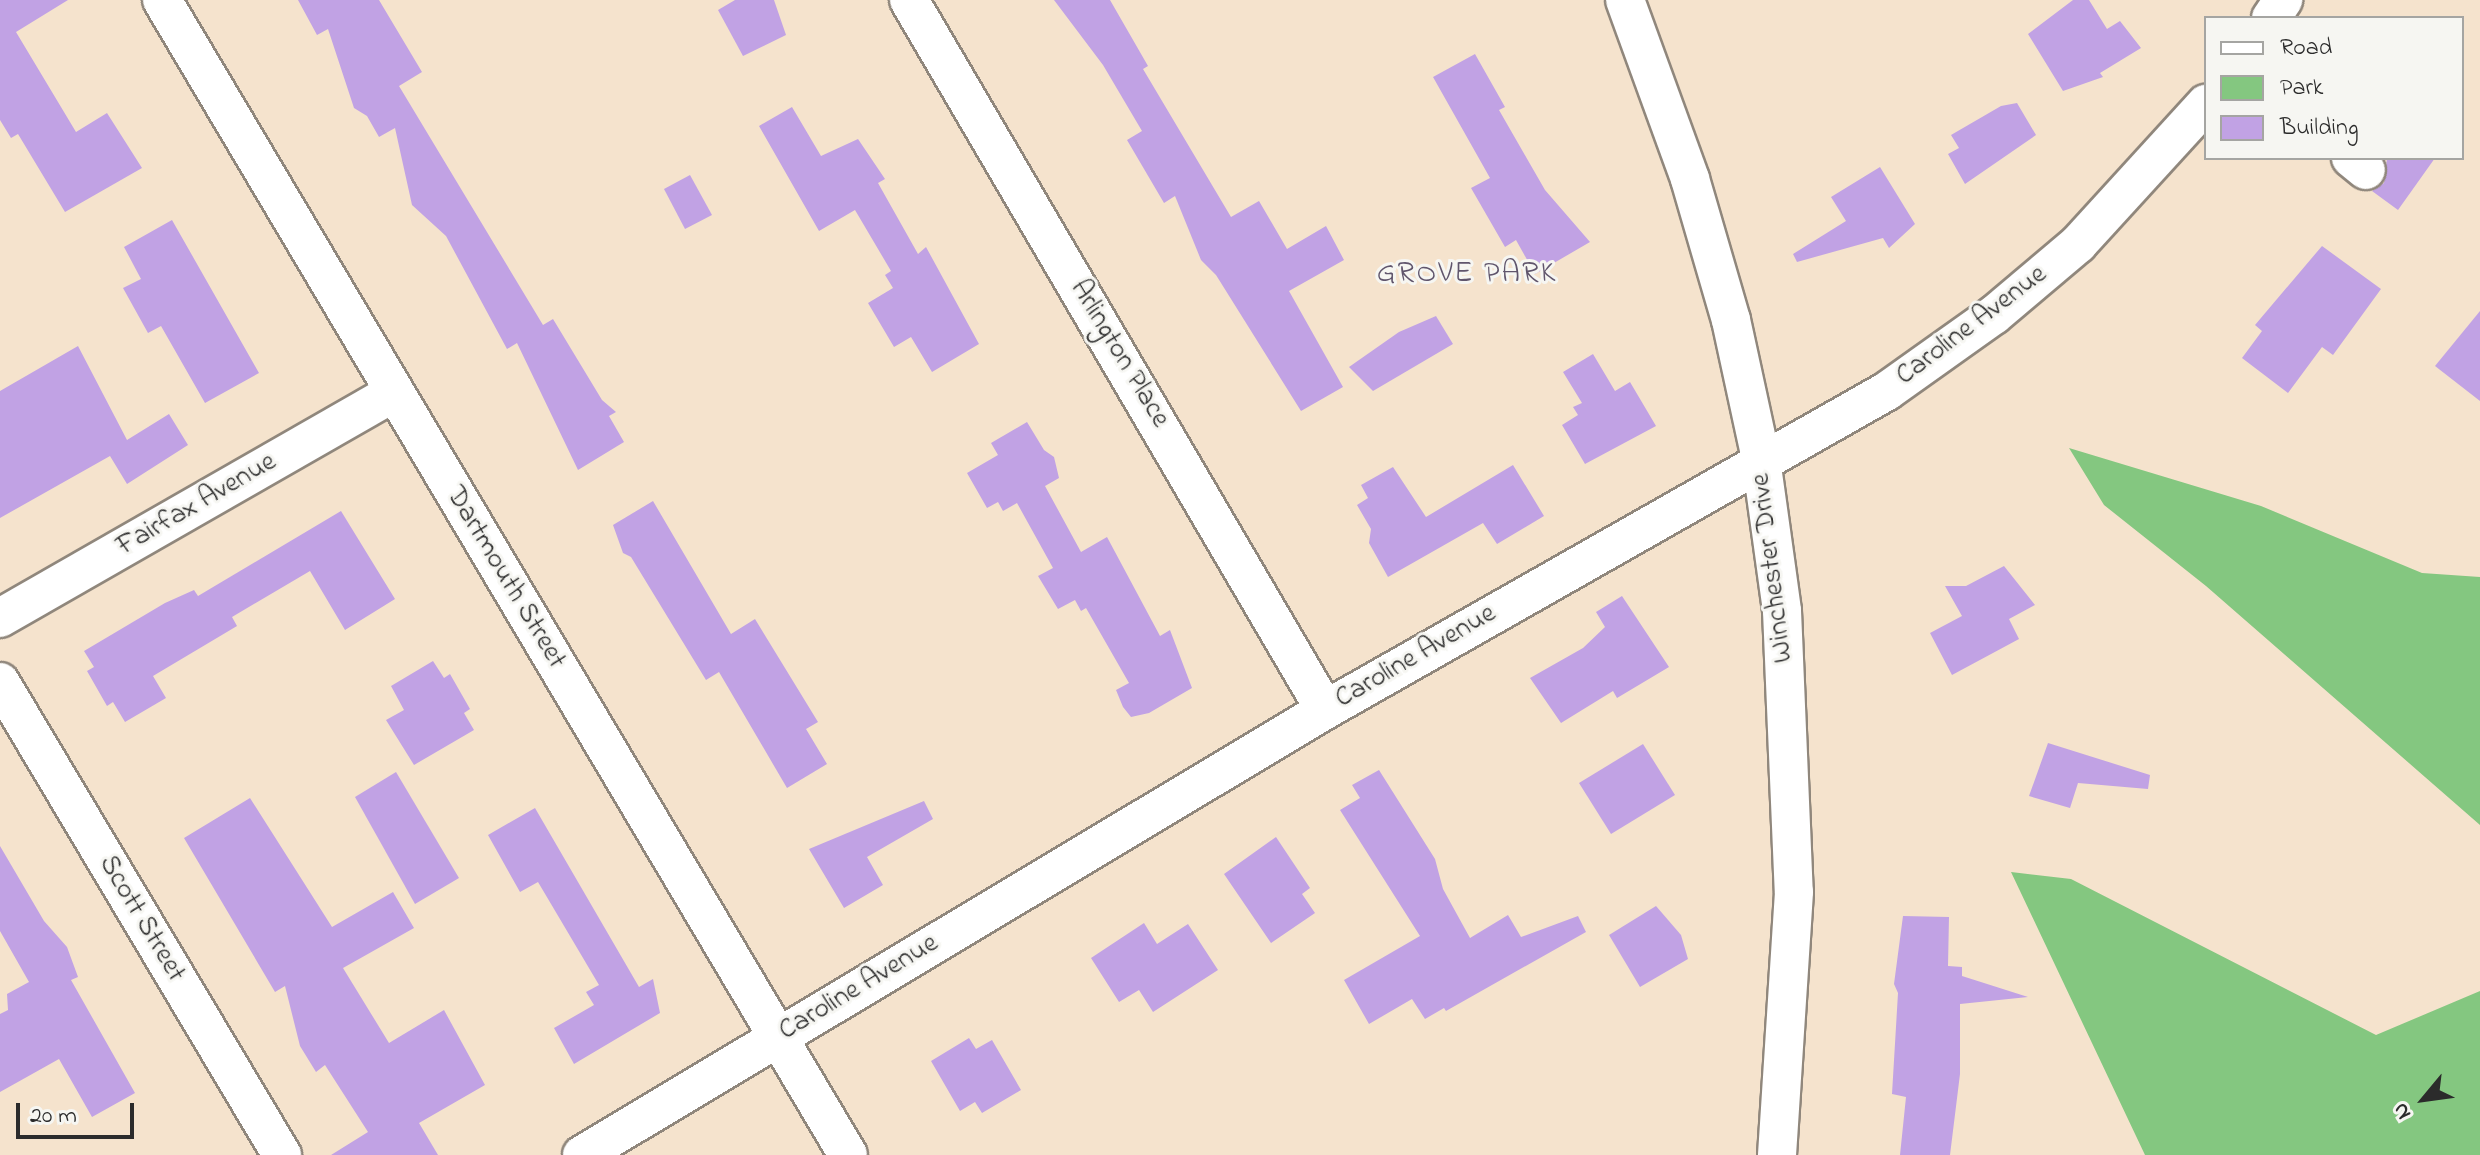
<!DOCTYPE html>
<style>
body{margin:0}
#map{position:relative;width:2480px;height:1155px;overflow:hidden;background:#f5e3cd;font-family:"Indie Flower",sans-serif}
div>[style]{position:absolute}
.green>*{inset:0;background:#84c780}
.building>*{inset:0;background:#c1a2e4}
.roads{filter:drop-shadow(2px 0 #90877c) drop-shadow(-2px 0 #90877c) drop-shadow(0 2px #90877c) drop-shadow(0 -2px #90877c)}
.minor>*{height:38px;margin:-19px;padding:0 19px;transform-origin:19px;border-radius:19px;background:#fff}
span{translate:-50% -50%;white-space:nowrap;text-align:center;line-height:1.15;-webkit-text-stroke:6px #f6f6f2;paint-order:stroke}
.street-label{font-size:28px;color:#2b2b2b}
.neighbourhood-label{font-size:30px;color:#60556c;letter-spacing:2px}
.legend{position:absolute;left:2204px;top:16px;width:260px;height:144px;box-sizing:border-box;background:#f6f6f2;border:2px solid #a5a5a2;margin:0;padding:10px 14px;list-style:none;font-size:24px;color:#2b2b2b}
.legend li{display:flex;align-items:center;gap:16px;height:40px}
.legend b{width:40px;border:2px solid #a5a5a2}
.north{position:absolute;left:2384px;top:1059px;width:80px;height:80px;-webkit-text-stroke:6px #f6f6f2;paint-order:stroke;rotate:241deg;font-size:22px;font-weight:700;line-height:32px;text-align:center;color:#2b2b2b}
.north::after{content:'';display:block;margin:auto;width:28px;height:36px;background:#2b2b2b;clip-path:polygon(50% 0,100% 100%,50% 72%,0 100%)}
.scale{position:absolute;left:16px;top:1103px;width:118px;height:36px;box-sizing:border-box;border:4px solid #2b2b2b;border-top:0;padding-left:10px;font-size:24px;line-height:28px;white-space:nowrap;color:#2b2b2b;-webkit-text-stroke:6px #f6f6f2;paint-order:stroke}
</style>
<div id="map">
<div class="green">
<div style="clip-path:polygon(2069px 448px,2261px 506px,2422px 573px,2480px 577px,2480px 825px,2206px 586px,2104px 505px)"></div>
<div style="clip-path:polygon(2011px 872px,2071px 879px,2376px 1035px,2480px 991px,2480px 1155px,2145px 1155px)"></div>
</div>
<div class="building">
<div style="clip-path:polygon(0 0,68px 0,16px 32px,76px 132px,107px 113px,142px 168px,65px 212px,18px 134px,11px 138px,0 120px)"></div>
<div style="clip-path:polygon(298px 0,379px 0,422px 72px,399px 86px,543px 325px,553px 319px,602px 400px,616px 412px,609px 416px,624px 442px,578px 470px,517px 343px,507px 349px,446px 236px,412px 205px,395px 128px,379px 137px,367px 116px,354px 108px,328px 29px,317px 35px)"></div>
<div style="clip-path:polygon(735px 0,774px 0,786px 35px,743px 56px,718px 10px)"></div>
<div style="clip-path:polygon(1054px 0,1110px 0,1148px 66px,1143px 69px,1231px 217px,1259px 201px,1287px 249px,1326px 226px,1344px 260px,1289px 291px,1343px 387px,1301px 411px,1216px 275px,1201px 260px,1175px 196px,1164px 203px,1127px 140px,1142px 131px,1103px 65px)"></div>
<div style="clip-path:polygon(2073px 0,2089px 0,2107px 29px,2120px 21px,2141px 48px,2100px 73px,2103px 77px,2063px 91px,2028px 34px)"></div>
<div style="clip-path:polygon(1475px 54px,1505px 107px,1499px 110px,1545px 190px,1590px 242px,1535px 274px,1516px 240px,1505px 247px,1471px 188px,1490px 178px,1433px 77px)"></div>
<div style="clip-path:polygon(2017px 103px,2036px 135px,1965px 184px,1948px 154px,1959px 148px,1951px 135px,2001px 106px)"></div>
<div style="clip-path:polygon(792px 107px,821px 156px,858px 139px,885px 179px,878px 183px,918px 254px,926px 247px,979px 344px,932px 372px,911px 337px,894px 347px,868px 303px,893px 288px,885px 275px,891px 271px,855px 210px,819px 231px,759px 126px)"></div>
<div style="clip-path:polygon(2387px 158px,2435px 158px,2398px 210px,2372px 191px,2384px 183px)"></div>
<div style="clip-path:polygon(1880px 167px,1915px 224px,1889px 248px,1883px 238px,1797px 262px,1793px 254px,1846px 221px,1831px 197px)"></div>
<div style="clip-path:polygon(690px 175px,712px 215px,685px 229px,664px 189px)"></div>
<div style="clip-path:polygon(172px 220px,259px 373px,205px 403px,161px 326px,148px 333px,123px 288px,141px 279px,124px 247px)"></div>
<div style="clip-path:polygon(2322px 246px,2381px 289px,2333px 355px,2322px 347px,2288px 393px,2242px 358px,2262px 331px,2255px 325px)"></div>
<div style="clip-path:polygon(2480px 311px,2480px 401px,2435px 366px)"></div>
<div style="clip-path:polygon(1436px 316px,1453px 344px,1373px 391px,1349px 367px,1399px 332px)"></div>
<div style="clip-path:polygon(78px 346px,127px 440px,169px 414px,188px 445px,127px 484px,110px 456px,0 518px,0 391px)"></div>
<div style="clip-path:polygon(1593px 354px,1615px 391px,1630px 382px,1656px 426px,1585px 464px,1562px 425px,1578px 415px,1573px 407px,1582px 403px,1563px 372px)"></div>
<div style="clip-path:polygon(1027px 422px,1044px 450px,1054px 457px,1059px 478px,1045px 486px,1081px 552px,1107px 537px,1160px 636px,1170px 630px,1192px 688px,1149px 713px,1131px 717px,1123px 707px,1116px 690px,1129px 683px,1086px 608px,1081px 611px,1075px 600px,1058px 609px,1038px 576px,1053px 568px,1017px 503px,1003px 511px,998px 502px,987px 508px,967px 473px,998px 455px,991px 443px)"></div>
<div style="clip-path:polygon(1513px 465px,1544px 516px,1497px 544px,1483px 523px,1388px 577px,1369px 543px,1371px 529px,1357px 505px,1368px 498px,1361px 485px,1393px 467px,1426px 517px)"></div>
<div style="clip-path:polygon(653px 501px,731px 634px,755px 619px,818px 722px,806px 729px,827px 764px,787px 788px,719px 672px,706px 680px,631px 557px,623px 553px,613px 525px)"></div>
<div style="clip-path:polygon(341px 511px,395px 599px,345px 630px,310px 571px,232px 617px,237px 626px,153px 676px,166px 698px,125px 722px,113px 702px,107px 706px,87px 671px,94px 667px,84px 651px,165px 603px,194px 590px,198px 596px)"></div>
<div style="clip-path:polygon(2004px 566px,2035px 605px,2009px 619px,2019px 639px,1952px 675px,1930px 633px,1962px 616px,1945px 586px,1966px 586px)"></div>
<div style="clip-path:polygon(1622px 596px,1669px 667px,1617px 698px,1613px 691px,1561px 723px,1530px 678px,1583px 648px,1605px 627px,1596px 612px)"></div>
<div style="clip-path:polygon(433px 661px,444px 678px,450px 674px,470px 709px,464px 713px,474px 730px,414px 765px,386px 720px,404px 710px,391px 686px)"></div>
<div style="clip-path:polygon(2048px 743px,2150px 775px,2148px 789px,2078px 783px,2070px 808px,2029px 796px)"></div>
<div style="clip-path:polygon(1643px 744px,1675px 795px,1611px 834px,1579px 783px)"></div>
<div style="clip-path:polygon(1379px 770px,1435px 859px,1443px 889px,1470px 938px,1508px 915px,1521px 937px,1578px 916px,1586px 932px,1446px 1011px,1444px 1008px,1425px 1019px,1412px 999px,1369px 1024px,1344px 980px,1420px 936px,1340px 810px,1360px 798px,1352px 785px)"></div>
<div style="clip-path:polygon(396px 772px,459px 878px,415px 904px,355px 797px)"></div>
<div style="clip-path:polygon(250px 798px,332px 927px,393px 892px,414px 928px,343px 968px,389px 1043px,444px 1010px,485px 1085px,419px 1123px,438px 1155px,331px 1155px,368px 1132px,325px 1065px,316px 1072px,300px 1046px,285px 986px,275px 992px,184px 838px)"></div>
<div style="clip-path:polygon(924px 801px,933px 819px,867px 857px,883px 885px,844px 908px,809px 849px)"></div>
<div style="clip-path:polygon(535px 808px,639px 987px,653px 979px,660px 1013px,574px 1064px,554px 1028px,594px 1005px,586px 992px,599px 985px,538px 882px,520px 892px,488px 835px)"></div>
<div style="clip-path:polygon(1276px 837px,1310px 888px,1302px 894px,1315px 913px,1271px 943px,1224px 874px)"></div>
<div style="clip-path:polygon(0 846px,44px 921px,67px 947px,78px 977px,71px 980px,135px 1093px,92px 1117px,59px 1059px,0 1092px,0 1014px,8px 1010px,7px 994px,29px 982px,0 931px)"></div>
<div style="clip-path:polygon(1656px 906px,1681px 935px,1688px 959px,1640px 987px,1609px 935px)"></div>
<div style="clip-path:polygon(1903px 916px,1949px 917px,1948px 966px,1962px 967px,1962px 976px,2028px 997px,1960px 1004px,1960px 1074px,1950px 1155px,1900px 1155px,1906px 1097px,1892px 1094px,1898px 993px,1894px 984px)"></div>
<div style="clip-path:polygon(1144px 923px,1157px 944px,1188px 924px,1218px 970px,1153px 1012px,1139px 990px,1119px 1002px,1091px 958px)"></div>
<div style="clip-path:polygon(969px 1038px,976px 1049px,992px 1040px,1021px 1090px,982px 1113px,975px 1102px,960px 1111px,931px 1061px)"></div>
</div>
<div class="roads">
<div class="minor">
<div style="left:162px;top:0;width:1343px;rotate:59.29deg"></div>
<div style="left:909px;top:0;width:823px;rotate:59.63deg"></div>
<div style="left:1625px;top:0;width:190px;rotate:70deg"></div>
<div style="left:1690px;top:179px;width:147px;rotate:73.8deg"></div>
<div style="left:1731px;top:320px;width:142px;rotate:77.8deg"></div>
<div style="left:1761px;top:459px;width:153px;rotate:82.1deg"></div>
<div style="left:1782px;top:611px;width:281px;rotate:87.6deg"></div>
<div style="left:1794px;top:892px;width:264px;rotate:93.7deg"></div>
<div style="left:2271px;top:18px;width:22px;rotate:-56deg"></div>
<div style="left:2351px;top:158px;width:19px;rotate:39deg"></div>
<div style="left:0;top:618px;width:454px;rotate:-29.8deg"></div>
<div style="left:0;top:682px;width:551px;rotate:59.2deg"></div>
<div style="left:582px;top:1155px;width:866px;rotate:-30.92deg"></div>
<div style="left:1325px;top:710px;width:646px;rotate:-29.58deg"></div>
<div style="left:1887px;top:391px;width:131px;rotate:-35.4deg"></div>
<div style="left:1994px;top:315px;width:110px;rotate:-40.2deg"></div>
<div style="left:2078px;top:244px;width:190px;rotate:-47.6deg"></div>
</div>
</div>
<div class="street-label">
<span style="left:1972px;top:326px;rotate:-37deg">Caroline Avenue</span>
<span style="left:1119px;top:354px;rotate:59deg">Arlington Place</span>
<span style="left:197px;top:505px;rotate:-30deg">Fairfax Avenue</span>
<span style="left:1773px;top:568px;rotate:-97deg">Winchester Drive</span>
<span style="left:505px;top:578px;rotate:59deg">Dartmouth Street</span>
<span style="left:1416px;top:657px;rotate:-30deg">Caroline Avenue</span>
<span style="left:141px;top:919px;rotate:59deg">Scott Street</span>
<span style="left:859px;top:988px;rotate:-31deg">Caroline Avenue</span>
</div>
<div class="neighbourhood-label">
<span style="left:1467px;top:274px">GROVE PARK</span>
</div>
<ul class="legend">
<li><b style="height:10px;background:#fff"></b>Road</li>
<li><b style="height:22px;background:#84c780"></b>Park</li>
<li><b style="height:22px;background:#c1a2e4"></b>Building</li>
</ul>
<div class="north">N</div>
<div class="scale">20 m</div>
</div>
